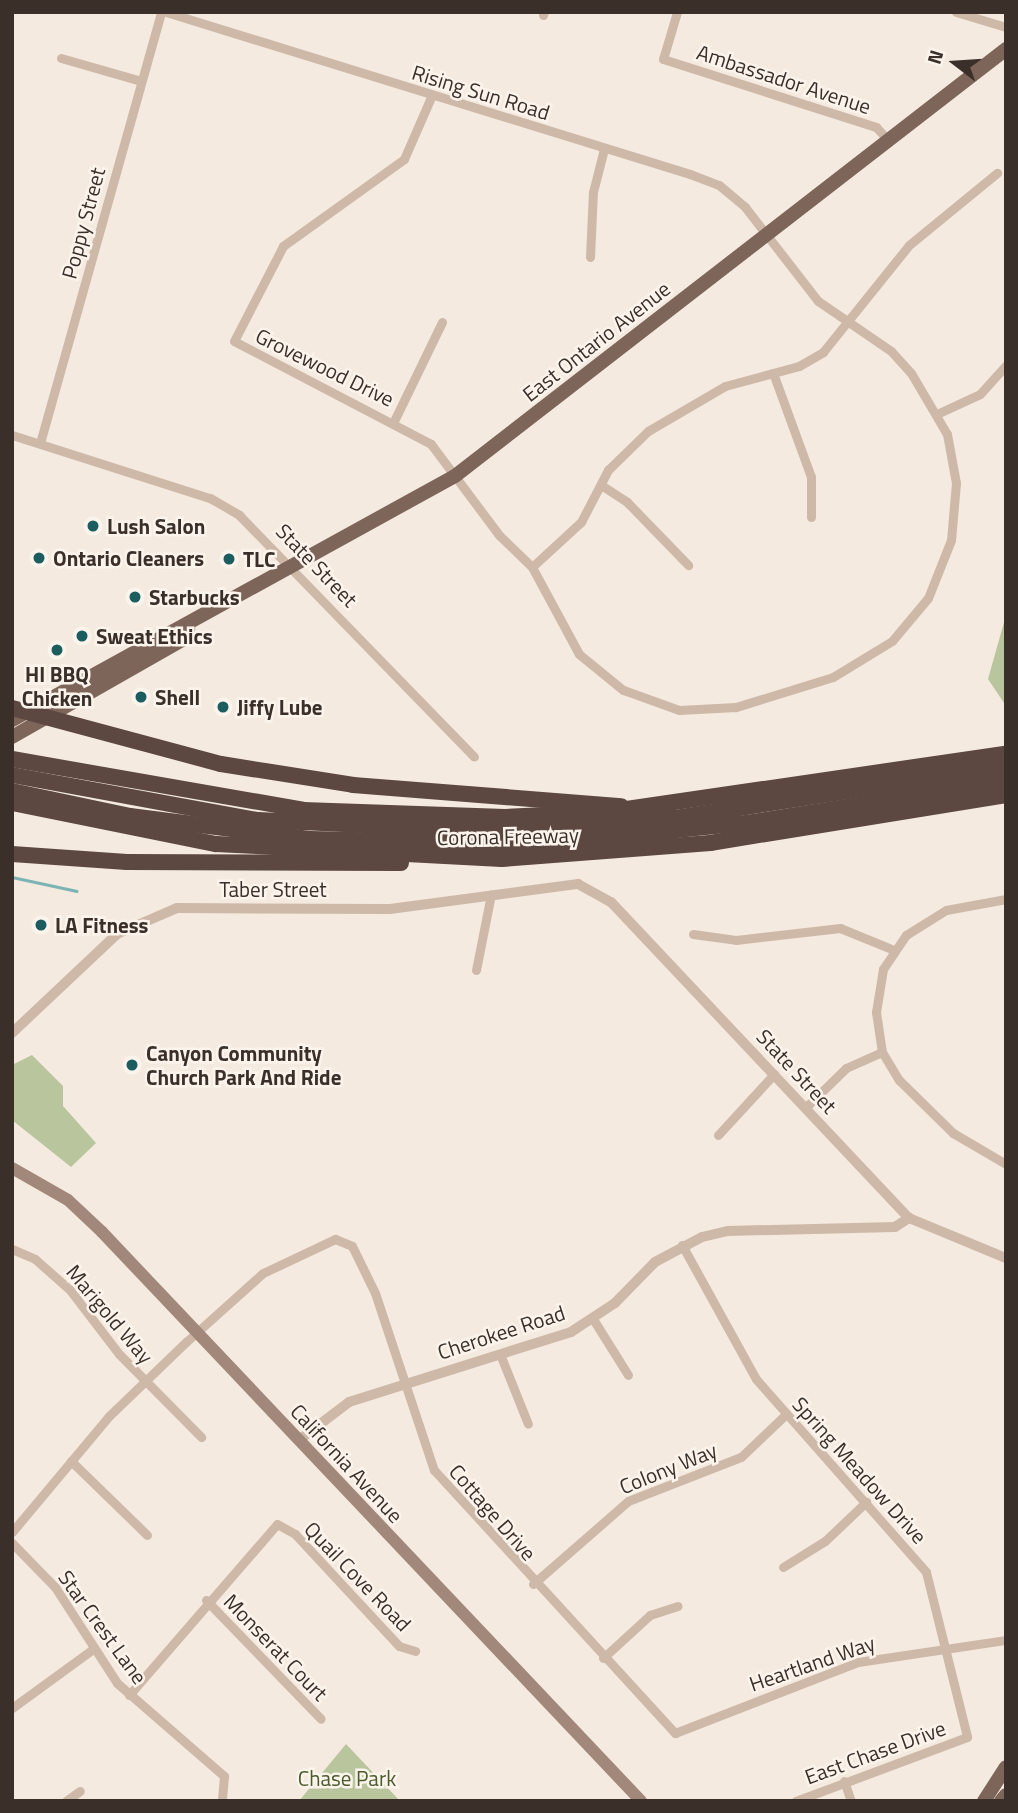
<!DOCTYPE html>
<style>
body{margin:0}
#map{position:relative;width:1018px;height:1813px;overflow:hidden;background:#f5eadf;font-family:"Titillium Web",sans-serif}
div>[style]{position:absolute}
.green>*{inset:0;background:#b9c59d}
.stream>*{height:2.5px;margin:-1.25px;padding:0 1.25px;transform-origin:1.25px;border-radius:1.25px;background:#7cb3b4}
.minor>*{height:9px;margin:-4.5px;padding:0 4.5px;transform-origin:4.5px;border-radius:4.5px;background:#ceb9a9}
.tertiary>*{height:10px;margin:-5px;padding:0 5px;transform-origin:5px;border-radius:5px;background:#ceb9a9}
.secondary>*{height:12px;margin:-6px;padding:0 6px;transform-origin:6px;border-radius:6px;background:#a2887a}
.primary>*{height:14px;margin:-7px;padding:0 7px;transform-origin:7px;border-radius:7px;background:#7e655a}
.motorway>*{height:16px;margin:-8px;padding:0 8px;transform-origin:8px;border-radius:8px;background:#5c4840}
.dots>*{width:19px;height:19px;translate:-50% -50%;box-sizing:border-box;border:4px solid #fbf4ec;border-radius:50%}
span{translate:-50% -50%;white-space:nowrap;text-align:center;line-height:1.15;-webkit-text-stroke:5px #fbf4ec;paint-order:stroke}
.street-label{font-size:21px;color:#3b2f2a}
.poi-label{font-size:21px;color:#3b2f2a;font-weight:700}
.left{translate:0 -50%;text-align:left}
.park-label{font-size:21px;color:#4b5b2b}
.frame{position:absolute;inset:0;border:14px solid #3b2f2a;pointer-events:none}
.north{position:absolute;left:920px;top:28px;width:70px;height:70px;-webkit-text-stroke:5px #fbf4ec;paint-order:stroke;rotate:287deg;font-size:19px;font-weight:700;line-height:28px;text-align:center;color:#3b2f2a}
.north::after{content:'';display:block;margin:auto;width:24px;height:32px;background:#3b2f2a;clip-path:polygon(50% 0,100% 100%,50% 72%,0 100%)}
</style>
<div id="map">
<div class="green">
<div style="clip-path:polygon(1006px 615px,1006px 706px,988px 679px)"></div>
<div style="clip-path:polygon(32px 1055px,63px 1086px,63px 1106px,96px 1143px,71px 1167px,12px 1120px,12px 1065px)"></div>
<div style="clip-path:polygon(346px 1744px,400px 1801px,299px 1801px)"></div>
</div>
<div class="stream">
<div style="left:12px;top:877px;width:66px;rotate:12.2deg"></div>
</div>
<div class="minor">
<div style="left:166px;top:12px;width:548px;rotate:17.18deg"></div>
<div style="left:690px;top:174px;width:31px;rotate:21deg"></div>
<div style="left:719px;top:185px;width:34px;rotate:40deg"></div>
<div style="left:745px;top:207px;width:119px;rotate:52.2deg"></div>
<div style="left:818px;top:301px;width:88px;rotate:34.4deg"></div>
<div style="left:891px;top:351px;width:30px;rotate:48deg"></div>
<div style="left:911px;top:373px;width:71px;rotate:59.5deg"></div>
<div style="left:947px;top:434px;width:50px;rotate:79.6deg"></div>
<div style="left:956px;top:483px;width:57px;rotate:95deg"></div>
<div style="left:951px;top:540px;width:62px;rotate:111.6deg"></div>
<div style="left:928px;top:598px;width:56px;rotate:129.9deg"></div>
<div style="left:892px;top:641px;width:69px;rotate:148.6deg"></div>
<div style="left:833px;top:677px;width:102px;rotate:162.8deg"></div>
<div style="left:736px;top:707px;width:57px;rotate:177deg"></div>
<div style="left:679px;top:710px;width:59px;rotate:-160.3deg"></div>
<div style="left:623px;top:690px;width:57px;rotate:-140.7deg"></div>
<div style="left:579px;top:654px;width:99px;rotate:-118.4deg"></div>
<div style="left:532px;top:567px;width:46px;rotate:-135.9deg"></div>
<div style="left:499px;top:535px;width:114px;rotate:-126.8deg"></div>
<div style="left:431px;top:444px;width:222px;rotate:-152.4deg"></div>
<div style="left:234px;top:341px;width:107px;rotate:-62.7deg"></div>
<div style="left:283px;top:246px;width:149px;rotate:-35.7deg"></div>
<div style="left:404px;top:159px;width:70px;rotate:-66.4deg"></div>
<div style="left:677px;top:12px;width:49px;rotate:106.6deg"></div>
<div style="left:663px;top:59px;width:224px;rotate:17.7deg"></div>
<div style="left:876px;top:127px;width:19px;rotate:47deg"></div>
<div style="left:956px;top:12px;width:52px;rotate:16.7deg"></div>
<div style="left:543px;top:15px;width:3px;rotate:-72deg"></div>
<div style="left:61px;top:58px;width:83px;rotate:16deg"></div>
<div style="left:590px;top:257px;width:65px;rotate:-87.4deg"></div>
<div style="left:593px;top:192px;width:44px;rotate:-75.7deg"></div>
<div style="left:773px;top:373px;width:111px;rotate:69.9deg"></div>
<div style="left:811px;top:477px;width:40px;rotate:90deg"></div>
<div style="left:939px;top:413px;width:45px;rotate:-24.9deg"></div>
<div style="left:980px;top:394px;width:39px;rotate:-48deg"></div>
<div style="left:394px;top:421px;width:110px;rotate:-64.1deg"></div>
<div style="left:12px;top:435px;width:208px;rotate:17.7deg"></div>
<div style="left:210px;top:498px;width:34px;rotate:30deg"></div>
<div style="left:239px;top:515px;width:337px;rotate:45.8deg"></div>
<div style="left:40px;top:443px;width:448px;rotate:-74.3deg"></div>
<div style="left:601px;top:485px;width:31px;rotate:33deg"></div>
<div style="left:627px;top:502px;width:88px;rotate:45.9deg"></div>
<div style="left:532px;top:567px;width:67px;rotate:-42.6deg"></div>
<div style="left:581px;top:522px;width:59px;rotate:-62.6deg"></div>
<div style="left:608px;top:470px;width:56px;rotate:-44.3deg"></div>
<div style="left:648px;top:431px;width:89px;rotate:-30.3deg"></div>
<div style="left:725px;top:386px;width:77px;rotate:-15.1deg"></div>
<div style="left:799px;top:366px;width:28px;rotate:-30deg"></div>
<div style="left:823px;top:352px;width:137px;rotate:-51.2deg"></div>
<div style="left:909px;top:245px;width:114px;rotate:-39.3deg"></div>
<div style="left:1006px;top:899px;width:61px;rotate:169.6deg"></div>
<div style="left:946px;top:910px;width:47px;rotate:148deg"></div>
<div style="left:906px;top:935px;width:41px;rotate:124.1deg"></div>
<div style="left:883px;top:969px;width:44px;rotate:99.2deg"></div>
<div style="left:876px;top:1012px;width:40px;rotate:81.5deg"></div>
<div style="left:882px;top:1052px;width:33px;rotate:59deg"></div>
<div style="left:899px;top:1080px;width:76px;rotate:44.5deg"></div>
<div style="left:953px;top:1133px;width:61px;rotate:30.3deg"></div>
<div style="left:693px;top:934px;width:43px;rotate:7.9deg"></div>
<div style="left:736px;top:940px;width:105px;rotate:-6.6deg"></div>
<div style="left:840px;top:928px;width:58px;rotate:22.2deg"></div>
<div style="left:476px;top:970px;width:77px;rotate:-78.8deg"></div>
<div style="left:805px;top:1108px;width:57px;rotate:-44.3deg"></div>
<div style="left:846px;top:1068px;width:39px;rotate:-24deg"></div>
<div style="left:718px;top:1135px;width:83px;rotate:-47.4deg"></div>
<div style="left:682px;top:1245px;width:153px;rotate:61.1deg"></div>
<div style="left:756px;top:1379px;width:257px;rotate:48.6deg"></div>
<div style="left:926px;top:1572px;width:170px;rotate:76deg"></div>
<div style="left:967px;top:1737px;width:183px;rotate:159.5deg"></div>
<div style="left:12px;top:1249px;width:25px;rotate:23deg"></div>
<div style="left:35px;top:1259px;width:47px;rotate:41.5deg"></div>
<div style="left:70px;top:1290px;width:81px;rotate:52.6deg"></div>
<div style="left:119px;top:1354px;width:117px;rotate:45.3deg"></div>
<div style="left:593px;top:1319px;width:66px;rotate:58deg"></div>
<div style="left:500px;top:1354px;width:75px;rotate:68.2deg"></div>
<div style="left:71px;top:1461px;width:106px;rotate:44.2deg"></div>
<div style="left:12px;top:1532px;width:151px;rotate:-50.1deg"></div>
<div style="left:109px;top:1416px;width:107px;rotate:-43.9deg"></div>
<div style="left:186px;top:1342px;width:103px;rotate:-41.9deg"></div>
<div style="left:263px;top:1273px;width:80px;rotate:-25.3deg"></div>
<div style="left:335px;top:1239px;width:18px;rotate:22deg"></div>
<div style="left:352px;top:1246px;width:52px;rotate:63.9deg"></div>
<div style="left:375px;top:1293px;width:187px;rotate:71.6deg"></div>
<div style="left:434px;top:1470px;width:357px;rotate:47.5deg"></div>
<div style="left:675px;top:1733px;width:196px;rotate:-21.2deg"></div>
<div style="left:858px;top:1662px;width:150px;rotate:-8.5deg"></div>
<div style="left:12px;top:1543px;width:62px;rotate:45.7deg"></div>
<div style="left:55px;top:1587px;width:114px;rotate:57.1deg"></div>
<div style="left:117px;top:1683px;width:142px;rotate:41deg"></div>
<div style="left:224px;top:1776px;width:25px;rotate:95deg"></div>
<div style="left:783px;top:1567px;width:49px;rotate:-31.8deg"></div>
<div style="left:825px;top:1541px;width:57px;rotate:-43.6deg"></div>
<div style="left:533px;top:1584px;width:126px;rotate:-41.1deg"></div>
<div style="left:628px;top:1501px;width:121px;rotate:-21.3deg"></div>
<div style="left:741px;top:1457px;width:62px;rotate:-43.7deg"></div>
<div style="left:206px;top:1600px;width:165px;rotate:46deg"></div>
<div style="left:603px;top:1658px;width:64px;rotate:-42.5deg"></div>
<div style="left:650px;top:1615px;width:29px;rotate:-18deg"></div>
<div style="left:129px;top:1695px;width:226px;rotate:-49.1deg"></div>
<div style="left:277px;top:1524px;width:21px;rotate:29deg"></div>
<div style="left:295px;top:1534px;width:153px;rotate:47.1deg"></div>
<div style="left:399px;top:1646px;width:17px;rotate:17deg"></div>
<div style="left:12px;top:1708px;width:100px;rotate:-36.1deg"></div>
<div style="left:844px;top:1781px;width:21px;rotate:71deg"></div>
<div style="left:66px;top:1801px;width:17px;rotate:-36deg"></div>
</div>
<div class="tertiary">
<div style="left:12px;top:1033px;width:144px;rotate:-43.3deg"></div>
<div style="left:117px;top:934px;width:65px;rotate:-23.4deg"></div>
<div style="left:177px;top:908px;width:213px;rotate:0.3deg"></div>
<div style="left:390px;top:909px;width:190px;rotate:-7.6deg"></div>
<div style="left:578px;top:884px;width:38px;rotate:29deg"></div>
<div style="left:611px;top:902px;width:434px;rotate:46.7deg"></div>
<div style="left:909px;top:1218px;width:105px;rotate:22.4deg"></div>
<div style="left:299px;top:1440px;width:63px;rotate:-37.2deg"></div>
<div style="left:349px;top:1402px;width:233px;rotate:-17.5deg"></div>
<div style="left:571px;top:1332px;width:53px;rotate:-33.4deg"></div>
<div style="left:615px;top:1303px;width:57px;rotate:-45.7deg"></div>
<div style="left:655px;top:1262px;width:53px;rotate:-28deg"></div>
<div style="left:702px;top:1237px;width:27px;rotate:-13deg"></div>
<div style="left:728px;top:1231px;width:167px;rotate:-1.4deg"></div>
<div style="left:895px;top:1227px;width:17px;rotate:-33deg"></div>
</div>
<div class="secondary">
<div style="left:12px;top:1168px;width:64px;rotate:29.7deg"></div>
<div style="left:68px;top:1200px;width:47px;rotate:43.3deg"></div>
<div style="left:102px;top:1232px;width:784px;rotate:46.55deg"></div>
</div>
<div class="primary">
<div style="left:12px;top:720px;width:506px;rotate:-28.85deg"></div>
<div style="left:455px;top:476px;width:697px;rotate:-37.77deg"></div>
<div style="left:12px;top:737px;width:196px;rotate:-29.7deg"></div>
<div style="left:182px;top:640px;width:13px;rotate:-61deg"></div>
<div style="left:984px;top:1801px;width:40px;rotate:-57.1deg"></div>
<div style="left:1001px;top:1801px;width:8px;rotate:-50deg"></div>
</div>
<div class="motorway">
<div style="left:12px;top:708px;width:216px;rotate:15deg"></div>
<div style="left:221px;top:764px;width:134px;rotate:9deg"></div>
<div style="left:353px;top:785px;width:269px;rotate:4.5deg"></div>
<div style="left:12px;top:759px;width:295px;rotate:9.9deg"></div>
<div style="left:303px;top:810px;width:202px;rotate:2deg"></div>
<div style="left:505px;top:817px;width:101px;rotate:-2.8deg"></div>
<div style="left:606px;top:812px;width:404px;rotate:-8.3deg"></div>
<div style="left:12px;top:775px;width:250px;rotate:10.4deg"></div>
<div style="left:258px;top:820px;width:231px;rotate:2.7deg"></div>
<div style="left:489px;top:831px;width:194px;rotate:-4.1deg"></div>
<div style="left:682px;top:817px;width:328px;rotate:-8.9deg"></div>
<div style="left:12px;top:791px;width:121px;rotate:12deg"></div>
<div style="left:130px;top:816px;width:181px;rotate:7.3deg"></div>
<div style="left:310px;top:839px;width:229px;rotate:1.3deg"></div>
<div style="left:539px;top:844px;width:209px;rotate:-5.8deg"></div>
<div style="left:747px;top:823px;width:262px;rotate:-9.2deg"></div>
<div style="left:12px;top:803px;width:208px;rotate:11.4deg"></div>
<div style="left:216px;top:844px;width:286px;rotate:3deg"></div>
<div style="left:502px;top:859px;width:209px;rotate:-4.4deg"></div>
<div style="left:710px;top:843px;width:300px;rotate:-9.2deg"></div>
<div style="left:12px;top:854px;width:115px;rotate:4deg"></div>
<div style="left:127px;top:862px;width:274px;rotate:0.2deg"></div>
</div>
<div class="dots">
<div style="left:93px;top:526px;background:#1c5d60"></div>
<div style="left:39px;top:558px;background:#1c5d60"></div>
<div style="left:229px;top:559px;background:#1c5d60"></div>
<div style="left:135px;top:597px;background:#1c5d60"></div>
<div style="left:82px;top:636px;background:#1c5d60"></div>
<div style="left:57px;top:650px;background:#1c5d60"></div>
<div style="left:141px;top:697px;background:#1c5d60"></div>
<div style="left:223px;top:707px;background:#1c5d60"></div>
<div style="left:41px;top:925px;background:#1c5d60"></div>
<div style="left:132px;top:1065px;background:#1c5d60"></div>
</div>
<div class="street-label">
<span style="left:784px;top:79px;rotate:18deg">Ambassador Avenue</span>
<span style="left:481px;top:92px;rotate:17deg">Rising Sun Road</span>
<span style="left:83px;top:223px;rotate:-75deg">Poppy Street</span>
<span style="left:596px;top:341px;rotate:-38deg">East Ontario Avenue</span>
<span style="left:325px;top:367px;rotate:26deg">Grovewood Drive</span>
<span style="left:317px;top:565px;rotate:46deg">State Street</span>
<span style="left:508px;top:836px;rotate:-1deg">Corona Freeway</span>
<span style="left:273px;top:889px">Taber Street</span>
<span style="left:797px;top:1071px;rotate:47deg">State Street</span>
<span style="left:110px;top:1314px;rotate:50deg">Marigold Way</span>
<span style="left:501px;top:1332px;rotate:-18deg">Cherokee Road</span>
<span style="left:347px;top:1463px;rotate:47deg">California Avenue</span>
<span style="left:668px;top:1468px;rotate:-22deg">Colony Way</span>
<span style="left:860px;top:1470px;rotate:48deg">Spring Meadow Drive</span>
<span style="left:493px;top:1512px;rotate:49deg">Cottage Drive</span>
<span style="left:358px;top:1576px;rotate:46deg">Quail Cove Road</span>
<span style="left:103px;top:1627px;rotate:54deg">Star Crest Lane</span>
<span style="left:276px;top:1647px;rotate:46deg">Monserat Court</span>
<span style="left:812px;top:1663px;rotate:-19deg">Heartland Way</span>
<span style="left:875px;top:1752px;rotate:-20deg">East Chase Drive</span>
</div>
<div class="poi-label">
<span class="left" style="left:107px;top:526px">Lush Salon</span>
<span class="left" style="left:53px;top:558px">Ontario Cleaners</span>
<span class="left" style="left:243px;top:559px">TLC</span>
<span class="left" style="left:149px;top:597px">Starbucks</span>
<span class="left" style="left:96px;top:636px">Sweat Ethics</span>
<span style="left:57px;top:686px">HI BBQ<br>Chicken</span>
<span class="left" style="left:155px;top:697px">Shell</span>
<span class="left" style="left:237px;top:707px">Jiffy Lube</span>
<span class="left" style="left:55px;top:925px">LA Fitness</span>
<span class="left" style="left:146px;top:1065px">Canyon Community<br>Church Park And Ride</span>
</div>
<div class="park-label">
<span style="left:347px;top:1778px">Chase Park</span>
</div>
<div class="frame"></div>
<div class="north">N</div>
</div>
